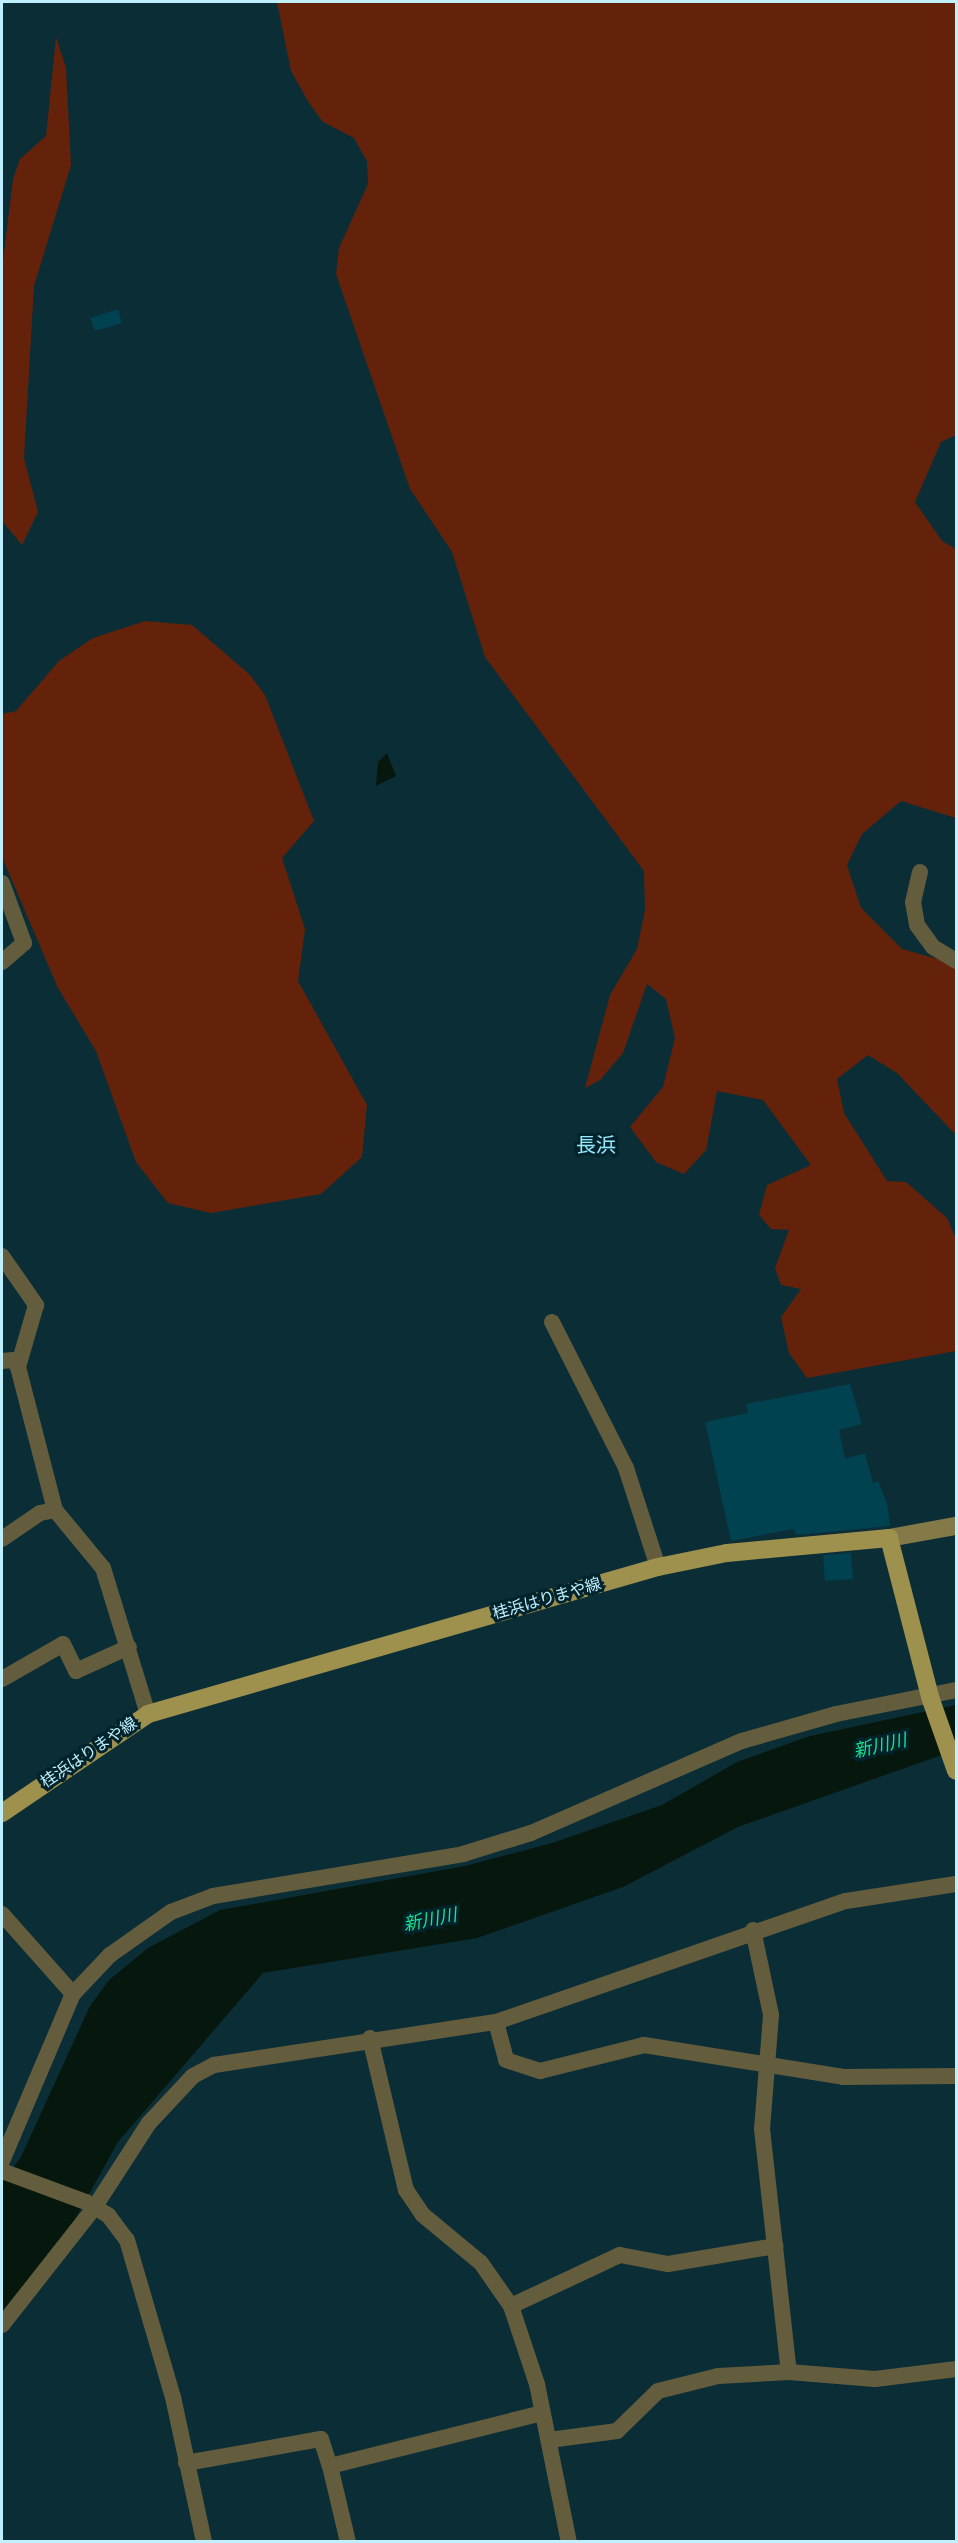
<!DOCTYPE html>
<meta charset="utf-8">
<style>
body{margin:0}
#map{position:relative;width:958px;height:2543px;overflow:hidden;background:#0b2d36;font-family:"Public Sans","Noto Sans JP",sans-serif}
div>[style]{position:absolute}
.green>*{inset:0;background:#65220b}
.water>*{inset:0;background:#06180e}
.building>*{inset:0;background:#014250}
.street>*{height:16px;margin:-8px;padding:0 8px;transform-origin:8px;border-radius:8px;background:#635d3e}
.secondary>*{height:18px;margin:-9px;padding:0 9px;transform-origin:9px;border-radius:9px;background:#847a47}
.primary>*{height:18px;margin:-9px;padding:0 9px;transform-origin:9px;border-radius:9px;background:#9e904d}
span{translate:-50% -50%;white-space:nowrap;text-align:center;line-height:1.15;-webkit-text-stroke:6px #01242c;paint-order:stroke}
.street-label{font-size:16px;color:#c0effd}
.water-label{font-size:18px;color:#16e491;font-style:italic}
.quarter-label{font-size:20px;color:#97e7fe}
.frame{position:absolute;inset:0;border:3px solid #c0effd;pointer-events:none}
</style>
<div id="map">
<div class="green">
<div style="clip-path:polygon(277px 2px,956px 2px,956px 435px,941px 442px,915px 502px,942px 541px,956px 549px,956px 818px,901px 801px,862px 834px,847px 865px,861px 908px,902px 949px,956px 964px,956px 1135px,897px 1073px,868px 1055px,837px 1079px,844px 1113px,887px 1181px,906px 1182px,947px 1218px,956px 1239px,956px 1351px,807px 1378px,789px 1353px,781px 1317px,801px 1289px,781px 1285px,775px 1268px,789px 1230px,771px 1229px,759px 1215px,767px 1185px,811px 1165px,763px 1100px,717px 1091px,706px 1150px,684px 1174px,656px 1162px,630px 1127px,663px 1087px,675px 1038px,666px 999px,647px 984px,623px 1053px,600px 1080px,585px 1088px,610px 995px,637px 949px,645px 910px,644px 871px,485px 657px,452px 552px,410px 489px,336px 274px,339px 248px,368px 184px,367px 161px,354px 138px,323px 122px,309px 103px,291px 71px)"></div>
<div style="clip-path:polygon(56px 37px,66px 68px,71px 165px,34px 286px,24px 458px,38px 512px,22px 545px,2px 521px,2px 269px,13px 179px,20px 159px,46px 136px)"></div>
<div style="clip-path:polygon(145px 621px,192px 625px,249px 674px,265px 695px,314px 821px,282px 858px,305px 929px,298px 981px,367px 1105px,362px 1157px,321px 1194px,211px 1213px,168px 1203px,136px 1162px,96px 1051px,58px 988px,2px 857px,2px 714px,16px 711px,59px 661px,93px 638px)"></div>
</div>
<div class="water">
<div style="clip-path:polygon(387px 753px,396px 776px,376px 786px,378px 762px)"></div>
<div style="clip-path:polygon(956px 1705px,956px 1750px,738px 1827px,623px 1887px,477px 1938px,263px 1973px,118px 2142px,74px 2221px,2px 2313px,2px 2183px,21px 2157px,90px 2006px,109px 1980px,148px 1948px,220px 1910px,465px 1866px,552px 1843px,662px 1805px,737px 1762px,810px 1736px)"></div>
</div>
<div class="building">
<div style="clip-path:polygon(118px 309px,122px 323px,95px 331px,90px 318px)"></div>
<div style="clip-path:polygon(850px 1384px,862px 1424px,839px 1430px,845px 1459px,865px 1453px,873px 1483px,878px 1481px,887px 1503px,890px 1526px,796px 1535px,794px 1529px,731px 1541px,705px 1422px,748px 1413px,746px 1404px)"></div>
<div style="clip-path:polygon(851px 1553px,853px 1579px,825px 1581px,823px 1555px)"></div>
</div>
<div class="street">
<div style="left:920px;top:872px;width:31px;rotate:103deg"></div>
<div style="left:913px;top:902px;width:23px;rotate:80deg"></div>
<div style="left:917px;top:925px;width:27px;rotate:54deg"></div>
<div style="left:933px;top:947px;width:27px;rotate:31deg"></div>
<div style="left:2px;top:883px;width:64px;rotate:69.9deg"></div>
<div style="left:24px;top:943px;width:29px;rotate:139deg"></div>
<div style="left:2px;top:1256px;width:60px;rotate:55.2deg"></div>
<div style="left:36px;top:1305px;width:65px;rotate:106.2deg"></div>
<div style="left:18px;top:1367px;width:148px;rotate:75.5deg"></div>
<div style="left:55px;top:1510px;width:75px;rotate:50.4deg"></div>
<div style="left:103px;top:1568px;width:153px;rotate:72.9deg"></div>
<div style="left:552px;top:1322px;width:164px;rotate:63.1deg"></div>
<div style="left:626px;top:1468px;width:104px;rotate:72.1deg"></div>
<div style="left:2px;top:1361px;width:12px;rotate:-5deg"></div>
<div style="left:14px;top:1360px;width:8px;rotate:60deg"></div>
<div style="left:2px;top:1539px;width:46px;rotate:-34.4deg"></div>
<div style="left:40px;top:1513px;width:15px;rotate:-11deg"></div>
<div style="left:2px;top:1679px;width:70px;rotate:-29.8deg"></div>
<div style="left:63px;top:1644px;width:30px;rotate:64deg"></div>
<div style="left:76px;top:1671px;width:58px;rotate:-24.4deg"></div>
<div style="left:2px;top:1914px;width:107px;rotate:48.4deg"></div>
<div style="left:753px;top:1930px;width:87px;rotate:78deg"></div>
<div style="left:771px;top:2015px;width:114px;rotate:94.5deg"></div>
<div style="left:762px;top:2129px;width:244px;rotate:83.7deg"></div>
<div style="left:496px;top:2022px;width:39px;rotate:75deg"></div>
<div style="left:506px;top:2060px;width:36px;rotate:18deg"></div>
<div style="left:540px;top:2071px;width:107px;rotate:-14deg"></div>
<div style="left:644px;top:2045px;width:202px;rotate:9.1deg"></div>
<div style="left:843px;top:2077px;width:113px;rotate:-0.5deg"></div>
<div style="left:370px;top:2038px;width:156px;rotate:76.7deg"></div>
<div style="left:406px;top:2190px;width:30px;rotate:56deg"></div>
<div style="left:423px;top:2215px;width:75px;rotate:39.6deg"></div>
<div style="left:481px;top:2263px;width:52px;rotate:55.1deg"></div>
<div style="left:511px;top:2306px;width:82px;rotate:71.6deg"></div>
<div style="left:537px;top:2384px;width:161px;rotate:78.6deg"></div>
<div style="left:2px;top:2161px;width:181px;rotate:-67deg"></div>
<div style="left:73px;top:1994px;width:54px;rotate:-46.5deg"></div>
<div style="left:110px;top:1955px;width:75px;rotate:-35.2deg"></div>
<div style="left:171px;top:1912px;width:45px;rotate:-20.9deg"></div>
<div style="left:213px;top:1896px;width:254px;rotate:-9.5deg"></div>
<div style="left:463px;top:1854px;width:71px;rotate:-17.2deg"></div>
<div style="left:531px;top:1833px;width:230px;rotate:-23.6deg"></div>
<div style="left:742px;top:1741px;width:98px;rotate:-16deg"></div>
<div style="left:836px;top:1714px;width:122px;rotate:-11.3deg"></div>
<div style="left:2px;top:2171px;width:90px;rotate:20.3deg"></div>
<div style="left:86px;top:2202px;width:26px;rotate:31deg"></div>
<div style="left:108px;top:2215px;width:31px;rotate:53deg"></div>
<div style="left:127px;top:2240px;width:164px;rotate:73.7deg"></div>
<div style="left:173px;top:2397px;width:148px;rotate:77.9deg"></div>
<div style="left:511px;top:2306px;width:120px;rotate:-25.1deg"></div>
<div style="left:620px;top:2255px;width:49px;rotate:10.6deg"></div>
<div style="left:668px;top:2264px;width:109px;rotate:-9.5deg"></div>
<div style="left:2px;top:2325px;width:149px;rotate:-51.8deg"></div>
<div style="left:94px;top:2208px;width:101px;rotate:-57.1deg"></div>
<div style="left:149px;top:2123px;width:64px;rotate:-46.9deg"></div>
<div style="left:193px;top:2076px;width:24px;rotate:-28deg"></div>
<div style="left:214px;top:2065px;width:285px;rotate:-8.7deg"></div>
<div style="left:496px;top:2022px;width:370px;rotate:-19.1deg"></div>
<div style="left:846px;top:1901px;width:111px;rotate:-8.8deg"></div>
<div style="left:549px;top:2440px;width:69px;rotate:-7.5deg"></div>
<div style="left:617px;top:2431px;width:57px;rotate:-44.3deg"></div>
<div style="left:658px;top:2391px;width:62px;rotate:-14deg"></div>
<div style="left:718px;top:2376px;width:71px;rotate:-3.2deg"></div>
<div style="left:789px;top:2372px;width:86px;rotate:4.7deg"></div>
<div style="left:875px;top:2379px;width:82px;rotate:-7deg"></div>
<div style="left:186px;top:2463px;width:137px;rotate:-10.1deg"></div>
<div style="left:321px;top:2439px;width:28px;rotate:72deg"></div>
<div style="left:330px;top:2466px;width:219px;rotate:-14deg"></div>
<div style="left:330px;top:2466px;width:78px;rotate:76.7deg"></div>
</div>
<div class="secondary">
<div style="left:889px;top:1538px;width:68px;rotate:-10.2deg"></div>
</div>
<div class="primary">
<div style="left:2px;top:1813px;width:176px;rotate:-34.1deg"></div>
<div style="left:148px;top:1714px;width:531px;rotate:-16.08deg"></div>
<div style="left:658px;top:1567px;width:70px;rotate:-11.5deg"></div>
<div style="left:727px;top:1553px;width:163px;rotate:-5.3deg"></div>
<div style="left:889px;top:1538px;width:164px;rotate:75.5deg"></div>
<div style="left:930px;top:1697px;width:78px;rotate:70.6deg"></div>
</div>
<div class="street-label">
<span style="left:547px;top:1599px;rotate:-16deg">桂浜はりまや線</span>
<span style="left:89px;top:1753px;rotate:-34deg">桂浜はりまや線</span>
</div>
<div class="water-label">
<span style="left:880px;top:1746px;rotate:-13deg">新川川</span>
<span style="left:430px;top:1920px;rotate:-11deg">新川川</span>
</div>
<div class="quarter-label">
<span style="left:596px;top:1145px">長浜</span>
</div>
<div class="frame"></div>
</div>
